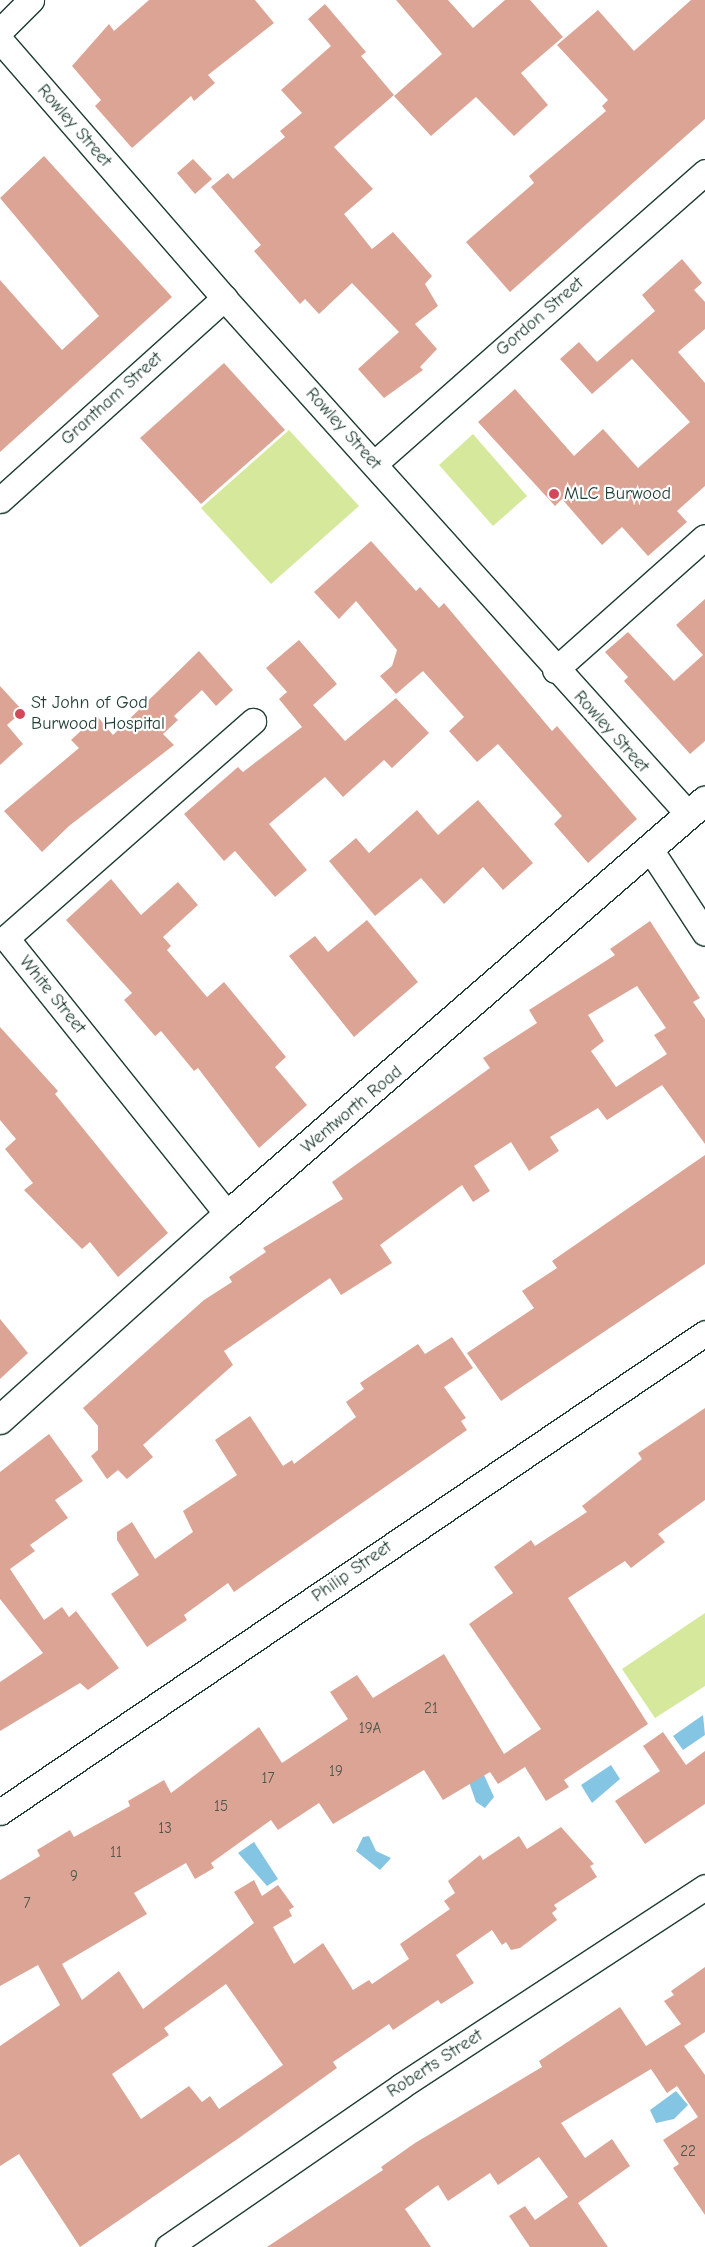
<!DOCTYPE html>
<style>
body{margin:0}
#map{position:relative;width:705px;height:2247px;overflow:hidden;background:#fff;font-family:"Comic Neue",sans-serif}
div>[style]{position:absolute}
.green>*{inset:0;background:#d5e89c}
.water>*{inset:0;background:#84c5e4}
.building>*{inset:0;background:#dca495}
.roads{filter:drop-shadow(1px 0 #1f3d34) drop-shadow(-1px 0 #1f3d34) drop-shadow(0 1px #1f3d34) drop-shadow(0 -1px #1f3d34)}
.minor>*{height:25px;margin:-12.5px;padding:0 12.5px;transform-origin:12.5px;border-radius:12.5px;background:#fff}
.tertiary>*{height:28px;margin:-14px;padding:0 14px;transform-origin:14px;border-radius:14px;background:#fff}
.dots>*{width:14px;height:14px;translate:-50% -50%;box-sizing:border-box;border:2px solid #fff;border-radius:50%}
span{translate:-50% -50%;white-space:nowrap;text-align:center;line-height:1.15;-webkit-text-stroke:4.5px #fff;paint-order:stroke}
.number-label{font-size:15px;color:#4e574c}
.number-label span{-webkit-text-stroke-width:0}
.street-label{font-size:18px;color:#1f3d34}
.poi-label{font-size:18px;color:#1f3d34}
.left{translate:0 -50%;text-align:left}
</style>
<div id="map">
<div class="green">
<div style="clip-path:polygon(289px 430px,359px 506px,271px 584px,201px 508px)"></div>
<div style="clip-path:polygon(473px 434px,527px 496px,493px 526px,439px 465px)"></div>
<div style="clip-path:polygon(705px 1613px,705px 1686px,655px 1718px,622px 1669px)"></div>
</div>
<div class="water">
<div style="clip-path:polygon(703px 1715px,705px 1735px,683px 1750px,673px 1736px)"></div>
<div style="clip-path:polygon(611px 1765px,620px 1779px,592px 1803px,581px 1785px)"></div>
<div style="clip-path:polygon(484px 1775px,494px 1797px,485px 1808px,476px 1802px,469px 1782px)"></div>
<div style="clip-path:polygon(369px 1836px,376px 1851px,391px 1858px,380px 1870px,356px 1851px,363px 1837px)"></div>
<div style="clip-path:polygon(254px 1842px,278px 1879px,267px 1886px,238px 1853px)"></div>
<div style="clip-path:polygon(676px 2091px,688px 2105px,674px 2119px,656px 2123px,650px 2110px)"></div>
</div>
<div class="building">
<div style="clip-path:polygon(149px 0,255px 0,274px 23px,208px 75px,215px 83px,194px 101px,191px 96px,132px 148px,95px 106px,101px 100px,72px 66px,109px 24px,114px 31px)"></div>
<div style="clip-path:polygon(396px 0,448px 0,473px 28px,505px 0,530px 0,563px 37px,521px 73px,548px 105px,514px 136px,476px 97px,431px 136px,394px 96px,442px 54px)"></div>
<div style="clip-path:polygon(691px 0,705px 0,705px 119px,510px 292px,466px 242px,534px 183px,529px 176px,606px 111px,602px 106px,608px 100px,557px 45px,598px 10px,634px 51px)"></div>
<div style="clip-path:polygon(325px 4px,366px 52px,361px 56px,394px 95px,334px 147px,373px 189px,344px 214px,372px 249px,393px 232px,432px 276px,425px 284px,438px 306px,415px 324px,437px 349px,420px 367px,423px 370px,384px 398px,358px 369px,399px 332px,352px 283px,319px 314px,305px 299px,300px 304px,254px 251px,261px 245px,211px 187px,228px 173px,233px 179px,285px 137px,280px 131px,302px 113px,281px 90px,331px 46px,308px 19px)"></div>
<div style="clip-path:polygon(44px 156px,172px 297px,0 452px,0 280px,62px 350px,99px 316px,0 198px)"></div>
<div style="clip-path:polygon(193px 159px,212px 179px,195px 194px,177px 173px)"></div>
<div style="clip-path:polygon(682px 259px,702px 283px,694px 290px,705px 302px,705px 329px,678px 352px,705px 383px,705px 486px,677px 511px,687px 522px,648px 556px,622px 527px,602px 545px,562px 499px,555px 506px,478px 422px,515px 389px,574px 456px,603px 429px,638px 468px,690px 422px,632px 359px,592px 394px,560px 359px,579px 342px,597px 362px,655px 311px,642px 295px)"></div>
<div style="clip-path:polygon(224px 363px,285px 430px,201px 504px,140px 438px)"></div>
<div style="clip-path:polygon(371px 541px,416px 591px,420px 587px,439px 608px,444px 603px,552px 731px,557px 726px,637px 819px,588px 863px,554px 824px,562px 816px,498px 744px,477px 762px,449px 731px,464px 717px,423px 671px,396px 694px,380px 676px,392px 666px,397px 650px,356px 601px,339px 619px,314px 592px)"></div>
<div style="clip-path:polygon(705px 599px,705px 741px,690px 754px,624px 681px,628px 677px,605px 652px,628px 632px,674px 681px,703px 655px,676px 625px)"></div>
<div style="clip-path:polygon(299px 640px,337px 684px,313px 705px,345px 741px,396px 698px,429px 733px,392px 768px,384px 760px,343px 797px,325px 777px,269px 824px,307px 870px,275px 897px,235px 851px,224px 861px,184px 814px,238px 767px,243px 772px,302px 727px,279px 699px,287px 692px,266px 668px)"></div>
<div style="clip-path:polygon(199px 651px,233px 690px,216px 706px,202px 690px,174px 716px,178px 720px,163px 734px,174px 745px,69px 826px,42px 852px,4px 811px,79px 748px,71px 740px,97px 716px,113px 735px)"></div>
<div style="clip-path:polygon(0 686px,23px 711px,7px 725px,23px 744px,0 765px)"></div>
<div style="clip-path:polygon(478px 800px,533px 863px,503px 890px,483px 867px,444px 904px,421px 878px,375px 916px,329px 861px,356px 838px,369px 853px,417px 810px,438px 835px)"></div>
<div style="clip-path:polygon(111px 879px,141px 915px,178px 882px,198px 905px,163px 937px,171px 946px,167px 950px,207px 997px,224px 982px,286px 1057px,275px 1067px,307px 1105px,259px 1148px,198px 1068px,194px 1071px,161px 1031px,155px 1036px,124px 1000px,132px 993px,66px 920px)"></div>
<div style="clip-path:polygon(367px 920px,418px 982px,354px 1037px,289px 956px,315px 936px,328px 952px)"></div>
<div style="clip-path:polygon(evenodd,650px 921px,700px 998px,693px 1002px,705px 1019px,705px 1144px,662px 1085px,607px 1120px,598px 1108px,550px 1137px,559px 1151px,529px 1171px,511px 1142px,474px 1166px,490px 1191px,473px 1202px,462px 1185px,380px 1245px,392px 1263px,341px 1295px,330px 1278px,224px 1351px,233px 1365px,143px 1445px,153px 1457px,127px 1479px,118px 1470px,107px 1479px,91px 1456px,98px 1450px,98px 1426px,83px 1408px,204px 1300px,232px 1282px,229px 1277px,266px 1252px,263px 1248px,343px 1199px,332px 1182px,490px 1068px,483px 1058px,537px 1023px,529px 1010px,615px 955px,610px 949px,650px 921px,637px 986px,666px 1028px,654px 1035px,667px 1054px,616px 1087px,591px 1051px,604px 1041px,588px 1015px,637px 986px)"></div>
<div style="clip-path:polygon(0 1027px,58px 1091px,55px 1094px,168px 1233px,118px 1277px,90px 1242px,82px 1249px,24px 1190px,33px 1183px,5px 1149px,16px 1139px,0 1120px)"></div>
<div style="clip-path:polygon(705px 1155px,705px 1264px,501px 1401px,467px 1353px,534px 1308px,522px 1291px,557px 1268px,552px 1261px)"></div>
<div style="clip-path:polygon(0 1319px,28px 1353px,0 1379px)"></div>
<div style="clip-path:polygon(452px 1337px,473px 1368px,444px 1387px,466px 1418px,461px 1421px,467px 1430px,234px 1592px,228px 1583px,184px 1615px,187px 1620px,147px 1647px,111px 1594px,139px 1575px,117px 1540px,117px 1532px,132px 1522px,155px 1559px,193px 1532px,183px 1511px,237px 1475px,215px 1440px,250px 1416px,283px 1466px,292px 1460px,294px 1464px,356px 1417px,346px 1402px,364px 1389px,360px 1383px,418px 1344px,425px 1354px)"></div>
<div style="clip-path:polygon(evenodd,705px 1408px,705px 1500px,658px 1534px,665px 1542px,631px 1568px,625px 1561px,568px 1598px,648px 1724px,564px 1780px,569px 1787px,546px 1801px,525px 1767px,498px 1784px,490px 1772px,443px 1800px,424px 1770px,333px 1824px,319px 1803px,278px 1830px,271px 1820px,211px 1863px,214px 1868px,195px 1879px,186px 1863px,134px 1893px,147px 1914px,62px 1964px,82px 2000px,119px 1971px,143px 2009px,254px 1923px,234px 1892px,254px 1880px,262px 1896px,278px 1885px,294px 1907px,289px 1910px,292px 1916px,273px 1927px,294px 1964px,323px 1943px,353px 1990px,369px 1980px,372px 1984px,409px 1959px,400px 1944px,450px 1909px,444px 1901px,455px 1893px,448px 1881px,480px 1855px,483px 1860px,519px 1836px,527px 1849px,561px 1827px,594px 1864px,590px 1866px,597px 1877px,554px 1905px,557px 1909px,552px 1913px,557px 1920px,520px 1948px,511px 1950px,506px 1942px,502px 1945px,492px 1930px,456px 1955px,474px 1983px,441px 2004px,438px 2000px,393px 2030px,389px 2024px,333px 2062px,337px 2068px,239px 2138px,80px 2247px,19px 2154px,0 2166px,0 2046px,60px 2005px,38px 1965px,0 1986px,0 1880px,40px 1856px,37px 1850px,70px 1830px,74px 1837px,130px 1806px,128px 1801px,164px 1780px,171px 1793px,259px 1727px,282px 1763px,348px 1719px,330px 1692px,357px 1675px,373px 1698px,444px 1654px,504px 1754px,541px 1729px,469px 1624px,513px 1593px,494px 1567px,531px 1540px,535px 1546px,587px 1512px,582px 1506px,642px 1459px,638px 1453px,705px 1408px,226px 1984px,283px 2065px,219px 2109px,210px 2096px,202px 2102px,189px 2086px,141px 2119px,112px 2074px,169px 2035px,164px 2028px,226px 1984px)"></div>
<div style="clip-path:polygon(49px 1434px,83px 1481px,55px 1500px,68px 1518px,30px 1545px,35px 1551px,10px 1569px,44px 1620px,62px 1607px,69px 1617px,76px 1611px,119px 1668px,88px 1690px,80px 1683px,0 1731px,0 1682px,43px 1653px,0 1599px,0 1472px)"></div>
<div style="clip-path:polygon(663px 1732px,686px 1765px,705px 1751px,705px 1804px,645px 1844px,615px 1801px,660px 1771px,643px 1746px)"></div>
<div style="clip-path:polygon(705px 1967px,705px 2032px,684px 2046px,705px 2075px,705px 2215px,673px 2168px,679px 2164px,663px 2140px,698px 2117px,677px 2086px,667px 2093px,651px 2069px,561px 2123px,585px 2158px,612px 2139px,630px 2166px,578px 2203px,608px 2247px,530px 2247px,509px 2216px,525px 2206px,535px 2220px,568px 2197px,539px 2157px,498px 2185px,490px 2173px,448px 2201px,438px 2185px,405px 2209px,431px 2247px,267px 2247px,383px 2170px,381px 2167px,415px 2143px,542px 2067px,539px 2061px,620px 2007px,646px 2046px,681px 2024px,664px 2001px,674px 1995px,671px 1991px)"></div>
</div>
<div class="roads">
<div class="minor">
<div style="left:0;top:31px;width:44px;rotate:-45deg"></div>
<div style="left:0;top:40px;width:342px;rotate:49deg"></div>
<div style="left:224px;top:298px;width:695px;rotate:48.03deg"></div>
<div style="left:375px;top:463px;width:440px;rotate:-41.4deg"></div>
<div style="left:0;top:500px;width:302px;rotate:-42deg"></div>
<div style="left:555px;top:670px;width:200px;rotate:-41.6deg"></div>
<div style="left:650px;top:849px;width:100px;rotate:56.8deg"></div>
<div style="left:228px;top:1215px;width:355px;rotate:-128.7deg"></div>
<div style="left:6px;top:938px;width:329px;rotate:-41.3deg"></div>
<div style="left:0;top:1812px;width:852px;rotate:-34.19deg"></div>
<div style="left:168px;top:2247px;width:283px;rotate:-34.6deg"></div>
<div style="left:401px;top:2086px;width:363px;rotate:-33.2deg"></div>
</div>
<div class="tertiary">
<div style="left:0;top:1420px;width:307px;rotate:-42deg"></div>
<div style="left:228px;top:1215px;width:632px;rotate:-40.96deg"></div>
</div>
</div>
<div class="dots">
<div style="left:554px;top:494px;background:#d1495b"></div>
<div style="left:20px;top:714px;background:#d1495b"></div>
</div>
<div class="number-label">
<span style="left:431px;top:1709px">21</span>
<span style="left:370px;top:1729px">19A</span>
<span style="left:336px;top:1772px">19</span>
<span style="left:268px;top:1779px">17</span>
<span style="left:221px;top:1807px">15</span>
<span style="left:165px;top:1829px">13</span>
<span style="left:116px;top:1853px">11</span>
<span style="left:74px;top:1877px">9</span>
<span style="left:27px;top:1904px">7</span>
<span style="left:688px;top:2152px">22</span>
</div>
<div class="street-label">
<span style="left:74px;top:126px;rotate:49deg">Rowley Street</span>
<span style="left:540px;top:317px;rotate:-41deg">Gordon Street</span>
<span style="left:112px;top:399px;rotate:-42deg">Grantham Street</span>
<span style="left:343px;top:429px;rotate:48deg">Rowley Street</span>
<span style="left:611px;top:732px;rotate:48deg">Rowley Street</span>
<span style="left:52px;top:995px;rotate:51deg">White Street</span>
<span style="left:352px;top:1110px;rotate:-40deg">Wentworth Road</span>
<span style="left:352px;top:1572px;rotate:-35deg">Philip Street</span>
<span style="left:435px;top:2064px;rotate:-33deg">Roberts Street</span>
</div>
<div class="poi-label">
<span class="left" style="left:564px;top:494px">MLC Burwood</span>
<span class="left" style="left:31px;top:714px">St John of God<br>Burwood Hospital</span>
</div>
</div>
